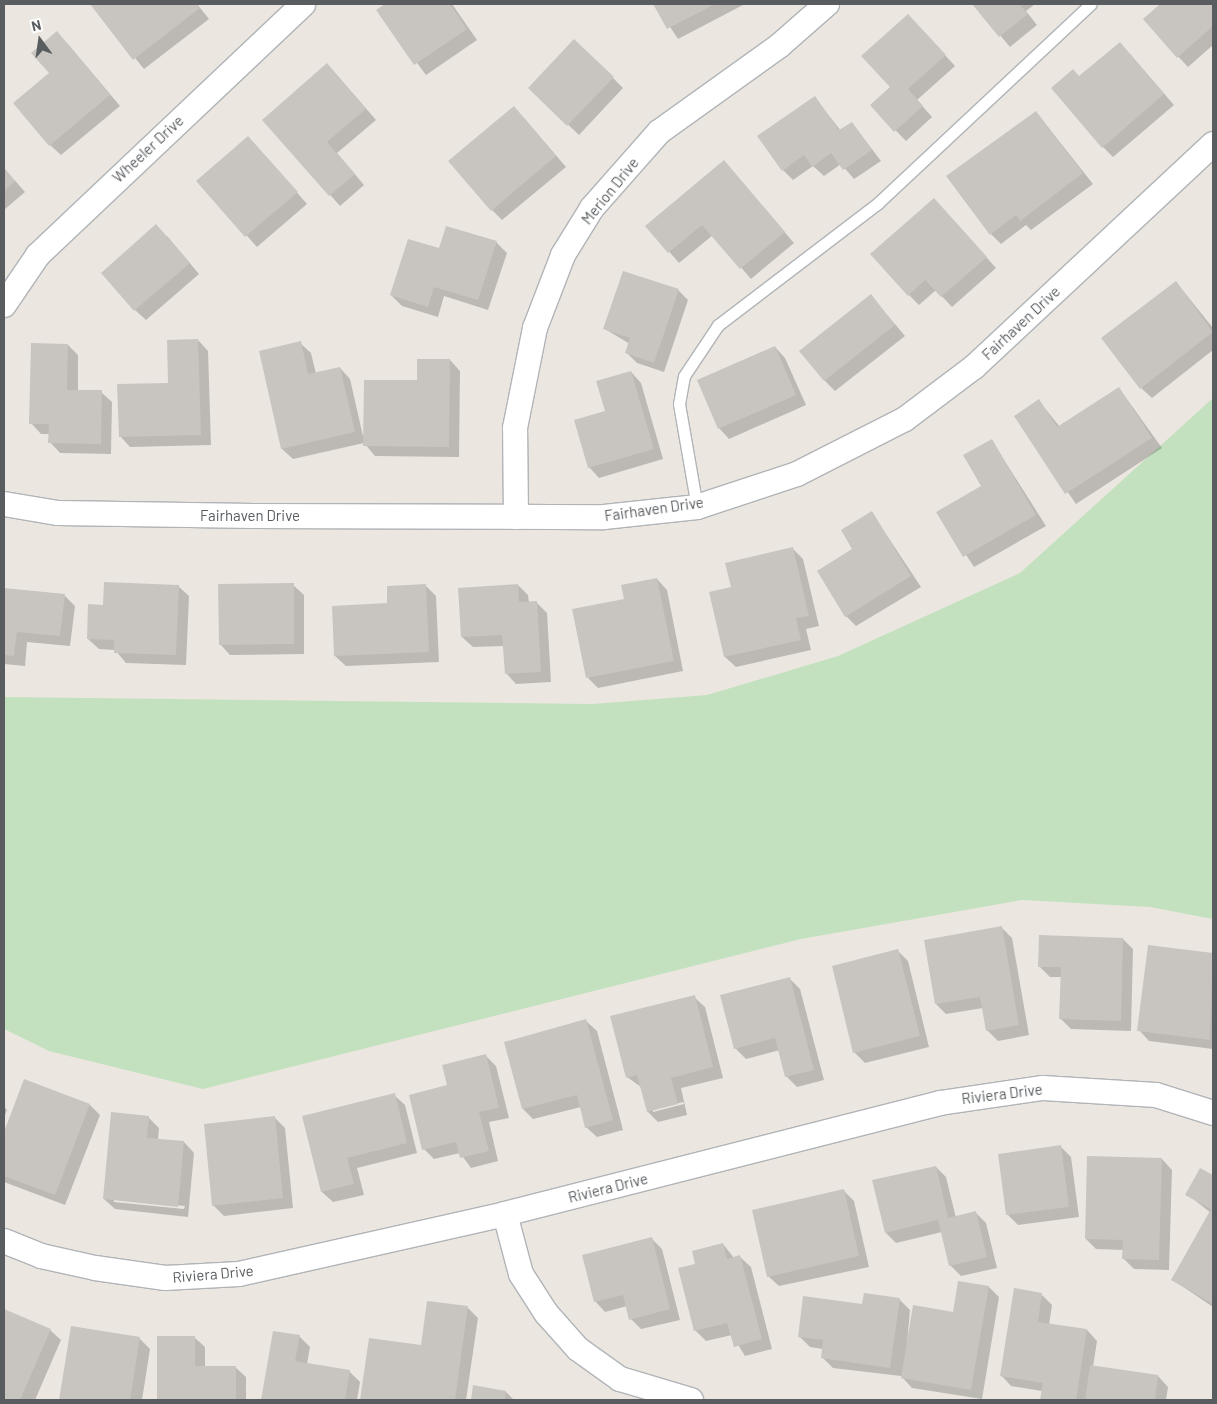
<!DOCTYPE html>
<style>
body{margin:0}
#map{position:relative;width:1217px;height:1404px;overflow:hidden;background:#ebe7e0;font-family:Barlow,sans-serif}
div>[style]{position:absolute}
.green>*{inset:0;background:#c3e1be}
.shadow>*{inset:0;background:#0003}
.building>*{inset:0;background:#c8c4c0}
.roads{filter:drop-shadow(1px 0 #b1b4b7) drop-shadow(-1px 0 #b1b4b7) drop-shadow(0 1px #b1b4b7) drop-shadow(0 -1px #b1b4b7)}
.service>*{height:11px;margin:-5.5px;padding:0 5.5px;transform-origin:5.5px;border-radius:5.5px;background:#fff}
.minor>*{height:24px;margin:-12px;padding:0 12px;transform-origin:12px;border-radius:12px;background:#fff}
span{translate:-50% -50%;white-space:nowrap;text-align:center;line-height:1.15;-webkit-text-stroke:4.5px #fff;paint-order:stroke}
.street-label{font-size:15px;color:#595d60}
.frame{position:absolute;inset:0;border:5px solid #595d60;pointer-events:none}
.north{position:absolute;left:15px;top:15px;width:50px;height:50px;-webkit-text-stroke:4px #fff;paint-order:stroke;rotate:346deg;font-size:14px;font-weight:700;line-height:20px;text-align:center;color:#595d60}
.north::after{content:'';display:block;margin:auto;width:18px;height:22px;background:#595d60;clip-path:polygon(50% 0,100% 100%,50% 72%,0 100%)}
</style>
<div id="map">
<div class="green">
<div style="clip-path:polygon(1213px 398px,1213px 919px,1150px 907px,1022px 900px,801px 939px,203px 1089px,49px 1051px,4px 1029px,4px 697px,593px 704px,707px 695px,838px 656px,1020px 573px)"></div>
</div>
<div class="shadow">
<div style="clip-path:polygon(197px 4px,209px 19px,144px 69px,92px 5px)"></div>
<div style="clip-path:polygon(388px 4px,452px 4px,477px 40px,426px 75px,378px 10px)"></div>
<div style="clip-path:polygon(655px 4px,745px 4px,678px 39px)"></div>
<div style="clip-path:polygon(974px 4px,1035px 4px,1026px 11px,1037px 25px,1010px 47px)"></div>
<div style="clip-path:polygon(1162px 4px,1213px 4px,1213px 45px,1188px 67px,1144px 20px)"></div>
<div style="clip-path:polygon(918px 26px,955px 66px,917px 100px,932px 117px,906px 141px,872px 106px,892px 88px)"></div>
<div style="clip-path:polygon(67px 43px,120px 106px,61px 155px,50px 145px,50px 73px)"></div>
<div style="clip-path:polygon(1130px 54px,1174px 105px,1113px 157px,1103px 147px,1080px 77px)"></div>
<div style="clip-path:polygon(337px 75px,376px 120px,337px 153px,364px 185px,340px 206px,264px 120px)"></div>
<div style="clip-path:polygon(613px 78px,623px 88px,579px 135px,540px 98px)"></div>
<div style="clip-path:polygon(815px 98px,841px 131px,852px 123px,881px 161px,854px 179px,841px 164px,824px 176px,813px 166px,793px 180px,783px 170px)"></div>
<div style="clip-path:polygon(1036px 112px,1093px 184px,1031px 230px,1026px 225px,1001px 244px,991px 234px)"></div>
<div style="clip-path:polygon(524px 118px,566px 167px,502px 220px,492px 210px)"></div>
<div style="clip-path:polygon(258px 148px,307px 204px,257px 247px,198px 181px)"></div>
<div style="clip-path:polygon(724px 162px,794px 243px,751px 279px,713px 235px,679px 263px,647px 226px)"></div>
<div style="clip-path:polygon(4px 168px,25px 192px,4px 210px)"></div>
<div style="clip-path:polygon(944px 210px,996px 268px,952px 307px,936px 290px,919px 305px,909px 295px)"></div>
<div style="clip-path:polygon(167px 236px,199px 274px,146px 320px,135px 310px)"></div>
<div style="clip-path:polygon(496px 242px,507px 253px,488px 310px,444px 296px,438px 317px,402px 306px,391px 295px,439px 250px)"></div>
<div style="clip-path:polygon(1176px 282px,1213px 328px,1213px 350px,1152px 398px,1141px 388px)"></div>
<div style="clip-path:polygon(678px 290px,688px 300px,664px 372px,637px 363px,627px 353px,630px 344px,605px 329px)"></div>
<div style="clip-path:polygon(871px 296px,905px 336px,835px 391px,824px 380px)"></div>
<div style="clip-path:polygon(198px 340px,208px 351px,211px 445px,130px 447px,120px 436px,169px 384px)"></div>
<div style="clip-path:polygon(300px 343px,311px 353px,316px 374px,340px 368px,350px 379px,363px 436px,418px 381px,450px 360px,460px 371px,459px 457px,375px 456px,364px 443px,293px 459px,282px 449px,260px 352px)"></div>
<div style="clip-path:polygon(68px 345px,78px 355px,78px 391px,101px 392px,112px 402px,111px 454px,60px 453px,50px 442px,50px 434px,41px 434px,31px 423px)"></div>
<div style="clip-path:polygon(775px 347px,785px 358px,806px 405px,729px 439px,719px 428px)"></div>
<div style="clip-path:polygon(631px 372px,641px 383px,663px 459px,599px 478px,589px 467px,606px 412px)"></div>
<div style="clip-path:polygon(1119px 388px,1162px 448px,1076px 504px,1015px 416px,1039px 401px,1060px 427px)"></div>
<div style="clip-path:polygon(992px 441px,1046px 526px,974px 567px,938px 512px,983px 486px)"></div>
<div style="clip-path:polygon(872px 513px,921px 587px,856px 626px,846px 616px,854px 550px)"></div>
<div style="clip-path:polygon(793px 549px,803px 559px,819px 626px,806px 629px,811px 650px,736px 667px,725px 657px,710px 593px,732px 588px)"></div>
<div style="clip-path:polygon(657px 579px,667px 590px,683px 671px,598px 688px,588px 678px,625px 600px)"></div>
<div style="clip-path:polygon(293px 585px,304px 595px,304px 654px,230px 655px,220px 644px)"></div>
<div style="clip-path:polygon(425px 585px,436px 596px,439px 662px,346px 666px,335px 656px,333px 607px,389px 604px)"></div>
<div style="clip-path:polygon(518px 585px,528px 595px,529px 603px,537px 603px,547px 613px,551px 682px,516px 684px,506px 673px,504px 646px,473px 647px,462px 637px)"></div>
<div style="clip-path:polygon(178px 586px,189px 596px,186px 665px,126px 663px,115px 650px,99px 649px,88px 639px,104px 606px)"></div>
<div style="clip-path:polygon(4px 589px,64px 595px,75px 606px,70px 646px,27px 642px,25px 666px,4px 664px)"></div>
<div style="clip-path:polygon(1002px 928px,1012px 938px,1029px 1035px,998px 1041px,987px 1030px,983px 1008px,946px 1014px,936px 1004px)"></div>
<div style="clip-path:polygon(1123px 939px,1133px 949px,1131px 1031px,1071px 1029px,1061px 1019px,1062px 977px,1050px 977px,1039px 966px)"></div>
<div style="clip-path:polygon(1149px 946px,1213px 954px,1213px 1049px,1149px 1041px,1139px 1030px)"></div>
<div style="clip-path:polygon(898px 951px,908px 961px,929px 1047px,865px 1063px,854px 1052px)"></div>
<div style="clip-path:polygon(790px 979px,800px 989px,824px 1080px,797px 1087px,787px 1077px,780px 1050px,746px 1059px,735px 1048px)"></div>
<div style="clip-path:polygon(evenodd,694px 997px,705px 1007px,723px 1078px,681px 1088px,687px 1115px,658px 1122px,648px 1112px,641px 1087px,627px 1077px,694px 997px,683px 1102px,684px 1104px,653px 1112px,653px 1109px,683px 1102px)"></div>
<div style="clip-path:polygon(586px 1021px,597px 1031px,623px 1130px,597px 1137px,586px 1127px,581px 1107px,533px 1119px,523px 1109px)"></div>
<div style="clip-path:polygon(486px 1056px,496px 1066px,509px 1118px,489px 1122px,498px 1161px,471px 1168px,460px 1153px,434px 1159px,424px 1149px,448px 1086px)"></div>
<div style="clip-path:polygon(25px 1080px,90px 1105px,100px 1115px,65px 1205px,4px 1182px,4px 1135px)"></div>
<div style="clip-path:polygon(394px 1095px,405px 1105px,417px 1153px,357px 1168px,364px 1195px,333px 1202px,322px 1192px,304px 1117px)"></div>
<div style="clip-path:polygon(4px 1106px,7px 1110px,4px 1118px)"></div>
<div style="clip-path:polygon(evenodd,148px 1117px,159px 1128px,158px 1140px,184px 1142px,194px 1153px,188px 1217px,115px 1209px,104px 1199px,148px 1117px,114px 1199px,185px 1206px,184px 1209px,114px 1202px,114px 1199px)"></div>
<div style="clip-path:polygon(275px 1118px,285px 1128px,293px 1208px,224px 1216px,213px 1205px)"></div>
<div style="clip-path:polygon(1061px 1147px,1071px 1157px,1079px 1217px,1018px 1225px,1007px 1214px)"></div>
<div style="clip-path:polygon(1162px 1159px,1172px 1170px,1169px 1270px,1134px 1269px,1123px 1258px,1124px 1250px,1096px 1249px,1086px 1239px)"></div>
<div style="clip-path:polygon(936px 1167px,946px 1177px,956px 1218px,976px 1213px,986px 1223px,997px 1268px,961px 1276px,950px 1265px,942px 1232px,896px 1243px,886px 1233px)"></div>
<div style="clip-path:polygon(1200px 1170px,1213px 1177px,1213px 1307px,1173px 1280px,1211px 1213px,1187px 1194px)"></div>
<div style="clip-path:polygon(844px 1191px,854px 1201px,869px 1267px,779px 1286px,768px 1276px)"></div>
<div style="clip-path:polygon(652px 1239px,662px 1249px,680px 1320px,641px 1329px,631px 1319px,627px 1306px,605px 1312px,595px 1301px)"></div>
<div style="clip-path:polygon(723px 1244px,734px 1258px,740px 1257px,751px 1267px,772px 1349px,745px 1356px,732px 1335px,706px 1341px,696px 1331px,680px 1269px,696px 1265px)"></div>
<div style="clip-path:polygon(989px 1287px,999px 1297px,982px 1399px,912px 1388px,901px 1376px,833px 1368px,822px 1357px,823px 1349px,810px 1347px,799px 1336px,864px 1306px,899px 1299px,910px 1310px,906px 1355px)"></div>
<div style="clip-path:polygon(1042px 1295px,1052px 1305px,1049px 1325px,1087px 1330px,1097px 1341px,1093px 1367px,1158px 1376px,1168px 1387px,1166px 1400px,1041px 1400px,1042px 1391px,1011px 1386px,1001px 1375px)"></div>
<div style="clip-path:polygon(468px 1308px,478px 1318px,466px 1400px,361px 1400px,370px 1339px,422px 1347px)"></div>
<div style="clip-path:polygon(4px 1310px,50px 1330px,61px 1340px,35px 1400px,4px 1400px)"></div>
<div style="clip-path:polygon(72px 1328px,139px 1338px,150px 1349px,142px 1400px,61px 1400px)"></div>
<div style="clip-path:polygon(274px 1332px,299px 1336px,310px 1347px,307px 1364px,349px 1371px,360px 1382px,357px 1400px,262px 1400px)"></div>
<div style="clip-path:polygon(158px 1337px,194px 1337px,205px 1347px,205px 1367px,235px 1367px,246px 1377px,246px 1400px,159px 1400px)"></div>
<div style="clip-path:polygon(474px 1386px,506px 1392px,514px 1400px,472px 1400px)"></div>
</div>
<div class="building">
<div style="clip-path:polygon(90px 4px,196px 4px,200px 8px,133px 60px)"></div>
<div style="clip-path:polygon(385px 4px,450px 4px,467px 29px,414px 65px,376px 10px)"></div>
<div style="clip-path:polygon(653px 4px,715px 4px,667px 29px)"></div>
<div style="clip-path:polygon(972px 4px,1019px 4px,1028px 14px,999px 37px)"></div>
<div style="clip-path:polygon(1160px 4px,1213px 4px,1213px 26px,1177px 58px,1143px 19px)"></div>
<div style="clip-path:polygon(908px 14px,946px 55px,908px 89px,923px 106px,894px 132px,870px 105px,890px 87px,861px 56px)"></div>
<div style="clip-path:polygon(57px 31px,110px 95px,49px 146px,13px 103px,49px 73px,31px 53px)"></div>
<div style="clip-path:polygon(574px 39px,614px 77px,567px 126px,528px 88px)"></div>
<div style="clip-path:polygon(1120px 42px,1164px 94px,1102px 148px,1051px 88px,1073px 69px,1079px 76px)"></div>
<div style="clip-path:polygon(327px 63px,366px 109px,327px 142px,355px 174px,329px 196px,262px 120px)"></div>
<div style="clip-path:polygon(815px 96px,839px 130px,852px 122px,872px 150px,843px 170px,831px 153px,812px 167px,804px 155px,782px 171px,757px 136px)"></div>
<div style="clip-path:polygon(514px 106px,556px 156px,491px 211px,448px 161px)"></div>
<div style="clip-path:polygon(1036px 111px,1083px 173px,1020px 221px,1016px 215px,990px 235px,946px 176px)"></div>
<div style="clip-path:polygon(248px 136px,298px 192px,245px 237px,196px 181px)"></div>
<div style="clip-path:polygon(724px 160px,785px 232px,740px 269px,702px 225px,668px 253px,645px 226px)"></div>
<div style="clip-path:polygon(4px 168px,15px 181px,4px 191px)"></div>
<div style="clip-path:polygon(934px 198px,987px 257px,941px 297px,925px 280px,908px 296px,870px 254px)"></div>
<div style="clip-path:polygon(156px 224px,190px 263px,134px 311px,101px 273px)"></div>
<div style="clip-path:polygon(446px 226px,497px 241px,478px 300px,434px 287px,428px 307px,390px 295px,408px 239px,439px 248px)"></div>
<div style="clip-path:polygon(623px 271px,679px 289px,654px 363px,625px 353px,630px 338px,603px 329px)"></div>
<div style="clip-path:polygon(1176px 281px,1213px 332px,1140px 389px,1101px 338px)"></div>
<div style="clip-path:polygon(871px 294px,895px 325px,824px 381px,799px 351px)"></div>
<div style="clip-path:polygon(198px 339px,201px 435px,119px 437px,117px 384px,168px 383px,167px 340px)"></div>
<div style="clip-path:polygon(301px 341px,308px 374px,340px 367px,355px 432px,281px 449px,259px 351px)"></div>
<div style="clip-path:polygon(31px 343px,68px 344px,67px 390px,102px 390px,101px 444px,48px 443px,49px 424px,29px 424px)"></div>
<div style="clip-path:polygon(775px 346px,796px 395px,718px 429px,697px 380px)"></div>
<div style="clip-path:polygon(417px 359px,450px 359px,449px 447px,363px 446px,364px 380px,417px 380px)"></div>
<div style="clip-path:polygon(631px 371px,654px 449px,588px 468px,574px 420px,605px 411px,596px 381px)"></div>
<div style="clip-path:polygon(1119px 387px,1152px 438px,1065px 494px,1014px 416px,1039px 399px,1057px 427px)"></div>
<div style="clip-path:polygon(992px 439px,1036px 515px,963px 557px,936px 512px,981px 486px,963px 455px)"></div>
<div style="clip-path:polygon(872px 511px,911px 576px,845px 617px,817px 571px,852px 549px,841px 530px)"></div>
<div style="clip-path:polygon(793px 547px,809px 616px,796px 618px,801px 640px,724px 657px,709px 592px,731px 587px,725px 563px)"></div>
<div style="clip-path:polygon(657px 578px,674px 661px,586px 678px,572px 609px,624px 599px,621px 585px)"></div>
<div style="clip-path:polygon(104px 582px,179px 585px,176px 655px,114px 653px,114px 640px,87px 639px,88px 604px,103px 605px)"></div>
<div style="clip-path:polygon(294px 583px,294px 644px,219px 645px,218px 584px)"></div>
<div style="clip-path:polygon(426px 584px,429px 652px,334px 656px,332px 606px,387px 603px,387px 586px)"></div>
<div style="clip-path:polygon(518px 584px,519px 602px,537px 601px,541px 672px,505px 674px,502px 635px,461px 637px,458px 588px)"></div>
<div style="clip-path:polygon(4px 588px,65px 594px,60px 636px,17px 632px,14px 656px,4px 655px)"></div>
<div style="clip-path:polygon(1002px 926px,1019px 1025px,986px 1031px,980px 997px,935px 1004px,924px 940px)"></div>
<div style="clip-path:polygon(1039px 935px,1123px 938px,1121px 1021px,1059px 1019px,1061px 967px,1038px 967px)"></div>
<div style="clip-path:polygon(1148px 945px,1213px 953px,1210px 1040px,1137px 1031px)"></div>
<div style="clip-path:polygon(898px 949px,920px 1036px,853px 1053px,832px 966px)"></div>
<div style="clip-path:polygon(790px 977px,814px 1070px,785px 1077px,775px 1038px,734px 1049px,720px 995px)"></div>
<div style="clip-path:polygon(695px 995px,713px 1067px,671px 1078px,678px 1104px,647px 1112px,637px 1075px,626px 1078px,610px 1016px)"></div>
<div style="clip-path:polygon(586px 1019px,613px 1120px,585px 1128px,577px 1095px,522px 1109px,504px 1042px)"></div>
<div style="clip-path:polygon(486px 1054px,499px 1108px,479px 1112px,489px 1151px,460px 1158px,456px 1142px,422px 1150px,409px 1095px,447px 1085px,442px 1065px)"></div>
<div style="clip-path:polygon(24px 1079px,90px 1104px,55px 1195px,4px 1176px,4px 1132px)"></div>
<div style="clip-path:polygon(395px 1093px,407px 1143px,347px 1158px,354px 1184px,321px 1192px,302px 1116px)"></div>
<div style="clip-path:polygon(111px 1112px,149px 1116px,147px 1138px,184px 1141px,178px 1207px,103px 1199px)"></div>
<div style="clip-path:polygon(275px 1116px,283px 1198px,212px 1206px,204px 1124px)"></div>
<div style="clip-path:polygon(1061px 1145px,1069px 1207px,1006px 1215px,998px 1154px)"></div>
<div style="clip-path:polygon(1087px 1156px,1162px 1158px,1159px 1260px,1122px 1259px,1123px 1240px,1085px 1239px)"></div>
<div style="clip-path:polygon(936px 1166px,948px 1218px,976px 1211px,987px 1257px,949px 1266px,938px 1220px,885px 1233px,872px 1180px)"></div>
<div style="clip-path:polygon(1200px 1168px,1213px 1175px,1213px 1304px,1171px 1280px,1211px 1209px,1185px 1195px)"></div>
<div style="clip-path:polygon(844px 1189px,859px 1256px,767px 1277px,752px 1210px)"></div>
<div style="clip-path:polygon(652px 1237px,670px 1309px,629px 1320px,623px 1295px,594px 1302px,582px 1255px)"></div>
<div style="clip-path:polygon(723px 1243px,727px 1259px,740px 1255px,762px 1339px,734px 1347px,727px 1323px,694px 1331px,678px 1268px,695px 1264px,692px 1251px)"></div>
<div style="clip-path:polygon(958px 1281px,989px 1286px,971px 1390px,901px 1378px,913px 1305px,953px 1312px)"></div>
<div style="clip-path:polygon(1014px 1288px,1042px 1293px,1038px 1322px,1087px 1329px,1076px 1400px,1040px 1400px,1043px 1383px,1000px 1376px)"></div>
<div style="clip-path:polygon(864px 1293px,900px 1298px,890px 1368px,821px 1358px,823px 1340px,798px 1337px,803px 1296px,862px 1304px)"></div>
<div style="clip-path:polygon(427px 1301px,468px 1306px,455px 1400px,360px 1400px,369px 1338px,421px 1345px)"></div>
<div style="clip-path:polygon(4px 1309px,51px 1329px,20px 1400px,4px 1400px)"></div>
<div style="clip-path:polygon(71px 1326px,140px 1337px,130px 1400px,59px 1400px)"></div>
<div style="clip-path:polygon(273px 1331px,300px 1335px,295px 1361px,350px 1370px,345px 1400px,261px 1400px)"></div>
<div style="clip-path:polygon(157px 1336px,195px 1336px,195px 1366px,236px 1366px,236px 1400px,157px 1400px)"></div>
<div style="clip-path:polygon(1090px 1365px,1158px 1375px,1155px 1400px,1085px 1400px)"></div>
<div style="clip-path:polygon(473px 1385px,506px 1391px,505px 1400px,471px 1400px)"></div>
</div>
<div class="roads">
<div class="service">
<div style="left:697px;top:507px;width:105px;rotate:-99.9deg"></div>
<div style="left:679px;top:404px;width:28px;rotate:-80deg"></div>
<div style="left:684px;top:376px;width:61px;rotate:-56.3deg"></div>
<div style="left:718px;top:325px;width:201px;rotate:-37.3deg"></div>
<div style="left:878px;top:203px;width:291px;rotate:-43.1deg"></div>
</div>
<div class="minor">
<div style="left:4px;top:305px;width:60px;rotate:-55.8deg"></div>
<div style="left:38px;top:255px;width:365px;rotate:-43.4deg"></div>
<div style="left:4px;top:504px;width:55px;rotate:9.5deg"></div>
<div style="left:58px;top:513px;width:196px;rotate:0.9deg"></div>
<div style="left:254px;top:516px;width:350px;rotate:0.2deg"></div>
<div style="left:604px;top:517px;width:94px;rotate:-6.1deg"></div>
<div style="left:697px;top:507px;width:105px;rotate:-18.3deg"></div>
<div style="left:797px;top:474px;width:121px;rotate:-27deg"></div>
<div style="left:905px;top:419px;width:86px;rotate:-37deg"></div>
<div style="left:974px;top:367px;width:327px;rotate:-43deg"></div>
<div style="left:516px;top:517px;width:89px;rotate:-90.6deg"></div>
<div style="left:515px;top:428px;width:102px;rotate:-78.7deg"></div>
<div style="left:535px;top:328px;width:78px;rotate:-69deg"></div>
<div style="left:563px;top:255px;width:55px;rotate:-58.3deg"></div>
<div style="left:592px;top:208px;width:101px;rotate:-48.6deg"></div>
<div style="left:659px;top:132px;width:148px;rotate:-35.6deg"></div>
<div style="left:779px;top:46px;width:64px;rotate:-41.2deg"></div>
<div style="left:505px;top:1214px;width:62px;rotate:75.1deg"></div>
<div style="left:521px;top:1274px;width:46px;rotate:57.3deg"></div>
<div style="left:546px;top:1313px;width:48px;rotate:48.4deg"></div>
<div style="left:578px;top:1349px;width:52px;rotate:35.5deg"></div>
<div style="left:620px;top:1379px;width:74px;rotate:16.5deg"></div>
<div style="left:4px;top:1241px;width:40px;rotate:22deg"></div>
<div style="left:41px;top:1256px;width:55px;rotate:12.5deg"></div>
<div style="left:95px;top:1268px;width:71px;rotate:8.1deg"></div>
<div style="left:165px;top:1278px;width:74px;rotate:-3.1deg"></div>
<div style="left:239px;top:1274px;width:273px;rotate:-12.7deg"></div>
<div style="left:505px;top:1214px;width:449px;rotate:-14.3deg"></div>
<div style="left:940px;top:1103px;width:104px;rotate:-8.3deg"></div>
<div style="left:1043px;top:1088px;width:113px;rotate:3.5deg"></div>
<div style="left:1156px;top:1095px;width:60px;rotate:17.5deg"></div>
</div>
</div>
<div class="street-label">
<span style="left:148px;top:149px;rotate:-43deg">Wheeler Drive</span>
<span style="left:610px;top:191px;rotate:-51deg">Merion Drive</span>
<span style="left:1021px;top:323px;rotate:-43deg">Fairhaven Drive</span>
<span style="left:654px;top:509px;rotate:-8deg">Fairhaven Drive</span>
<span style="left:250px;top:516px">Fairhaven Drive</span>
<span style="left:1002px;top:1094px;rotate:-7deg">Riviera Drive</span>
<span style="left:608px;top:1188px;rotate:-14deg">Riviera Drive</span>
<span style="left:213px;top:1274px;rotate:-5deg">Riviera Drive</span>
</div>
<div class="frame"></div>
<div class="north">N</div>
</div>
